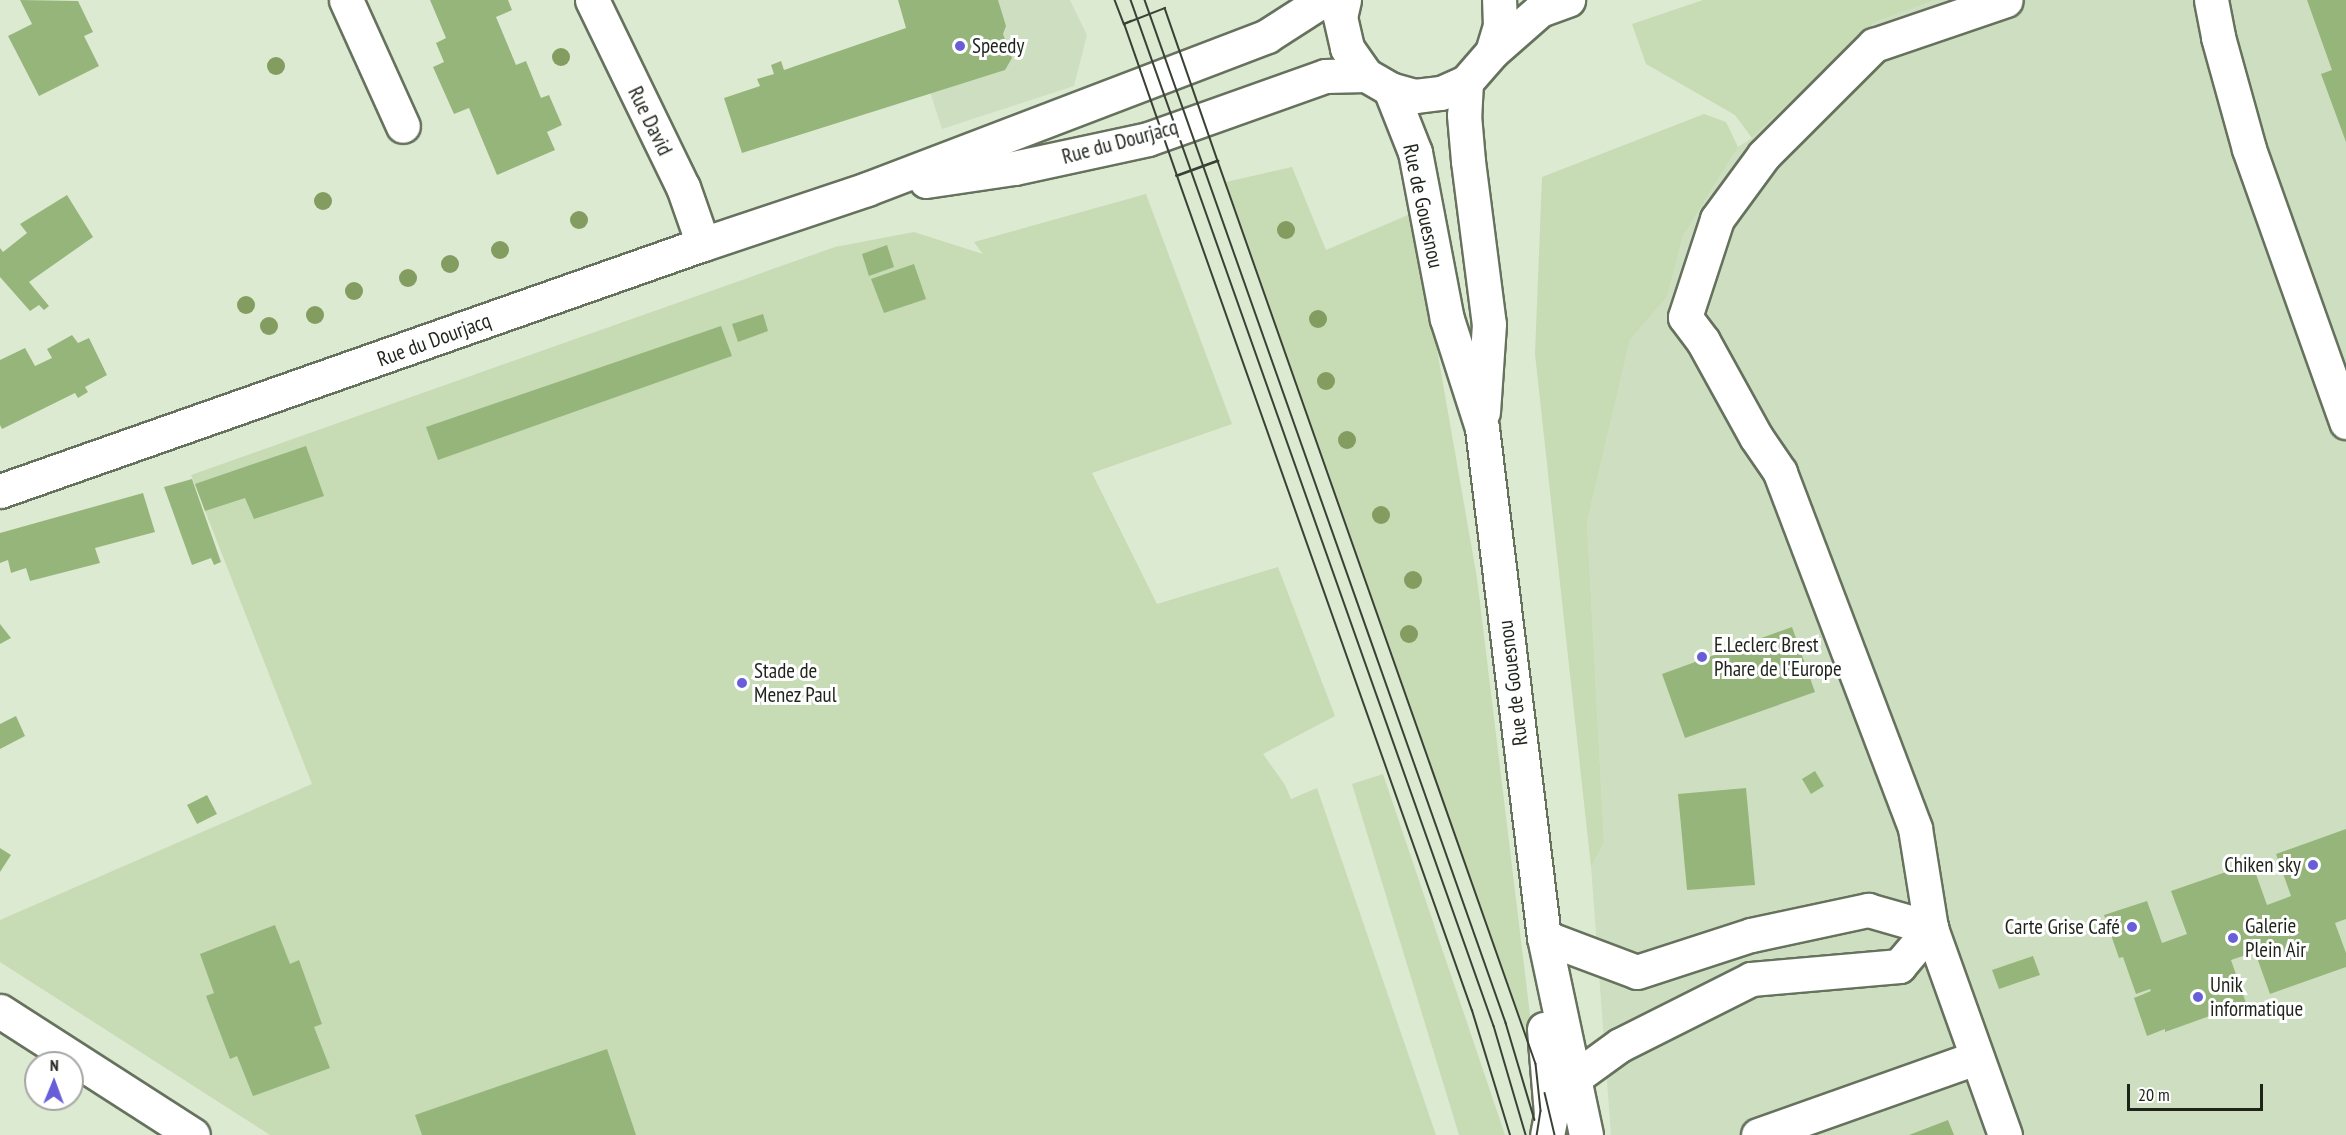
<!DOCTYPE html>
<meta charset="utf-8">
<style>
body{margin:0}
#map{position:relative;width:2346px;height:1135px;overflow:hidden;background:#ddead2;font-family:"PT Sans Narrow",sans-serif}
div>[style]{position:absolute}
.built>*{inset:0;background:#cedfc1}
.green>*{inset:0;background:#c7dbb5}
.building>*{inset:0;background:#96b57b}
.roads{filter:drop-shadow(2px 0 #66725d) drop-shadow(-2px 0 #66725d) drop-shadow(0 2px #66725d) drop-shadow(0 -2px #66725d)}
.minor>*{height:33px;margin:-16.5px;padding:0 16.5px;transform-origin:16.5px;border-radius:16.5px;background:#fff}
.major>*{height:33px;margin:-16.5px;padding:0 16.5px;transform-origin:16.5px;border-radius:16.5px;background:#fff}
.tram>*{height:1.5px;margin:-0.75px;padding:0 0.75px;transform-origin:0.75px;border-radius:0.75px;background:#3a4135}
.trees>*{width:18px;height:18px;margin:-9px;border-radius:50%;background:#839c60}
.dots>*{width:16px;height:16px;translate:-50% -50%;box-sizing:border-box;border:3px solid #fff;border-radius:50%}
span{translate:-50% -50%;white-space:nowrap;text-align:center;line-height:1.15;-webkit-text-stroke:6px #fff;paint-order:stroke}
.poi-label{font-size:21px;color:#1f241b}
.left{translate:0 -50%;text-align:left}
.right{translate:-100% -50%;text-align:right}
.street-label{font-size:21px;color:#1f241b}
.north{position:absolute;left:24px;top:1051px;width:60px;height:60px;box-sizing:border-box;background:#fff;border:2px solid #a5a7a4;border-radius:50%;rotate:1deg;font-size:16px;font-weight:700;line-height:24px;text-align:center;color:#1f241b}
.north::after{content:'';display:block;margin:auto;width:21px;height:27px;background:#685fd8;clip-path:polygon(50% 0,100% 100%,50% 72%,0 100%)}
.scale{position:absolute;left:2127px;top:1084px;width:136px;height:27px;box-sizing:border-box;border:3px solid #1f241b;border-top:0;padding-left:8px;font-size:18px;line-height:21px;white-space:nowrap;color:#1f241b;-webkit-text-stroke:4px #fff;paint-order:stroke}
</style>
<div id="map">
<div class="built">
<div style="clip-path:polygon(900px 0,1070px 0,1087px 35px,1074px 86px,942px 129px)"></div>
<div style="clip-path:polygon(1935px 0,2346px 0,2346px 1135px,1611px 1135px,1591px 867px,1604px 842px,1587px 522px,1630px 340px,1667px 297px,1683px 236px,1738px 147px,1752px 138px,1875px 22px)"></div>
</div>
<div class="green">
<div style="clip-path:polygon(1703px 0,1935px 0,1875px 22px,1752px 138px,1735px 115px,1646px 64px,1632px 24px)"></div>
<div style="clip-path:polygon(1704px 114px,1726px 122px,1738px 147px,1683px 236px,1667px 297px,1630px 340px,1587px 522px,1604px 842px,1591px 867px,1535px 354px,1542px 177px)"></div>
<div style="clip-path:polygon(1292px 167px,1326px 250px,1408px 215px,1438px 355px,1477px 578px,1536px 1064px,1226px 182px)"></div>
<div style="clip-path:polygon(1146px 194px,1232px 424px,1092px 473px,1157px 604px,1278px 567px,1335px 716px,1263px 754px,1285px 785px,1291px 799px,1317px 788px,1436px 1135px,270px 1135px,0 962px,0 920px,312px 784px,191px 475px,835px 247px,914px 232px,983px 254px,974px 242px)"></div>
<div style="clip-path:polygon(1383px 774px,1505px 1135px,1459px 1135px,1352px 784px)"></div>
</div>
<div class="building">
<div style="clip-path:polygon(20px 0,78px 1px,93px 32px,84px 36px,99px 66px,39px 96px,8px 36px,32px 24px)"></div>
<div style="clip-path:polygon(430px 0,508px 0,512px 10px,496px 17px,516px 65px,526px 61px,541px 98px,549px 95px,562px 125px,547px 132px,555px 150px,497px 175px,469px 108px,454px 114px,433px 67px,444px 62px,436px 43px,446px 38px)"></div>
<div style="clip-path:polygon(898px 0,998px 0,1006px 26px,1003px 34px,1012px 58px,1005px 70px,742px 153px,724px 98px,760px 86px,757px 79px,774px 74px,771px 65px,781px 61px,784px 70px,906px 28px)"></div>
<div style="clip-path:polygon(2307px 0,2346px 0,2346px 142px,2321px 74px,2332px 70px)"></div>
<div style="clip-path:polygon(67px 195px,93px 237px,29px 282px,49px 306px,44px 310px,39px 305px,30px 311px,0 277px,0 248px,3px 252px,27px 233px,20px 224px)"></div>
<div style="clip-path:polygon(887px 245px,894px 267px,869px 276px,862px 254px)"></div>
<div style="clip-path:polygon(914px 264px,926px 299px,884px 313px,871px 279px)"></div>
<div style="clip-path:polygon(763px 314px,768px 331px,738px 342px,732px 324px)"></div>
<div style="clip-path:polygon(721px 326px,732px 356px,438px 460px,426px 427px)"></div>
<div style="clip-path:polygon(72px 335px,78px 343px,89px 338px,107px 375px,85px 387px,88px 392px,78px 398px,75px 393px,2px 429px,0 425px,0 360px,25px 348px,35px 366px,52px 358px,47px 349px)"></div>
<div style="clip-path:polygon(306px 446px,324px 496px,254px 519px,245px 498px,205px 511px,195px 484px)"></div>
<div style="clip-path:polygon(192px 479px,221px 562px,214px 565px,211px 558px,192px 565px,164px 487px)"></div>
<div style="clip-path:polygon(143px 493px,155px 532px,95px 548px,100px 563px,30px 581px,26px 568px,11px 573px,8px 560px,0 563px,0 533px)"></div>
<div style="clip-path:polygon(0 624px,11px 638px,0 644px)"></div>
<div style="clip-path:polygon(1792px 627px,1815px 692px,1685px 738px,1662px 674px)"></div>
<div style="clip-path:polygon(16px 716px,25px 736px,0 749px,0 724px)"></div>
<div style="clip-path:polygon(1815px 771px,1824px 786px,1811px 794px,1802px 779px)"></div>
<div style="clip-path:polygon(1746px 788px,1755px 885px,1687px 890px,1678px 794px)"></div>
<div style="clip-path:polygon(207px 795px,217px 814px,197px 824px,187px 805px)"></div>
<div style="clip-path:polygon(2346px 829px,2346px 919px,2335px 923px,2346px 953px,2346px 967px,2270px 994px,2255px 952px,2231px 960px,2246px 1003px,2165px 1032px,2165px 1029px,2147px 1036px,2134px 998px,2151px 991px,2150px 989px,2136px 994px,2123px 957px,2119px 958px,2104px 915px,2147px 901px,2162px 943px,2187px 934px,2171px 891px,2252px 863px,2267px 905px,2291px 896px,2276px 854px)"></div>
<div style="clip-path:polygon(0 848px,11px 855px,0 872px)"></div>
<div style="clip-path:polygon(275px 925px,290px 964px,299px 960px,322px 1024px,314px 1027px,330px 1068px,253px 1096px,237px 1056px,230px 1059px,206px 996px,214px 993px,200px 954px)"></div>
<div style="clip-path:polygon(2033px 956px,2040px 975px,1999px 989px,1992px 970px)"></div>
<div style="clip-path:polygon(607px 1049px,636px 1135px,422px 1135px,415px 1115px)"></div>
<div style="clip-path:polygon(1948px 1120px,1954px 1135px,1909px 1135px)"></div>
</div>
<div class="roads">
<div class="minor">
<div style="left:346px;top:0;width:138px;rotate:65.7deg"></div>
<div style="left:592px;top:0;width:208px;rotate:64.1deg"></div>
<div style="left:683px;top:187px;width:60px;rotate:70.7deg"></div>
<div style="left:2211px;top:0;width:38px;rotate:79deg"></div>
<div style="left:2218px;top:37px;width:116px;rotate:74.5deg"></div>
<div style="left:2249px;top:149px;width:290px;rotate:70.4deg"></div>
<div style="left:1466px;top:82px;width:33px;rotate:93deg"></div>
<div style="left:1464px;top:115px;width:46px;rotate:85deg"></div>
<div style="left:1468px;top:161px;width:164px;rotate:82.7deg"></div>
<div style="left:1489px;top:324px;width:88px;rotate:93.9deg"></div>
<div style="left:1390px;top:89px;width:68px;rotate:68.4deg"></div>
<div style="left:1415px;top:152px;width:170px;rotate:79.2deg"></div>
<div style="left:1447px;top:319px;width:114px;rotate:72.2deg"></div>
<div style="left:1482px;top:428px;width:513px;rotate:83.06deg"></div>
<div style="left:1544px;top:937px;width:202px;rotate:78deg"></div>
<div style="left:1544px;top:937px;width:99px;rotate:20.6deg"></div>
<div style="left:1637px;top:972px;width:120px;rotate:-18deg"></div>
<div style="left:1751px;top:935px;width:120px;rotate:-12.1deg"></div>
<div style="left:1868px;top:910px;width:66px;rotate:15.9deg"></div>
<div style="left:0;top:1011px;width:229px;rotate:32.7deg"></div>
<div style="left:1544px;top:1029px;width:86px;rotate:85.3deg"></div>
<div style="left:1551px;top:1115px;width:20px;rotate:101deg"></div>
<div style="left:1573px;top:1079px;width:58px;rotate:-35.9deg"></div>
<div style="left:1620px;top:1045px;width:147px;rotate:-26.7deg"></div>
<div style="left:1751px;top:979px;width:149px;rotate:-5deg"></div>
<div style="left:1899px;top:966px;width:50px;rotate:-49.9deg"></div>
<div style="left:1758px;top:1135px;width:231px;rotate:-19.5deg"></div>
<div style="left:2005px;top:1135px;width:220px;rotate:-109.7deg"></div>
<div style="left:1931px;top:928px;width:101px;rotate:-99.1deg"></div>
<div style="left:1915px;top:828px;width:381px;rotate:-110.8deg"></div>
<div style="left:1780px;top:472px;width:42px;rotate:-124.4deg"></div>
<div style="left:1756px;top:437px;width:110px;rotate:-118.9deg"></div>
<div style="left:1703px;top:341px;width:30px;rotate:-127deg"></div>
<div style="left:1685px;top:317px;width:103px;rotate:-71.9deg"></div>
<div style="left:1717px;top:219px;width:79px;rotate:-53.7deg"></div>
<div style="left:1764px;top:155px;width:156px;rotate:-45deg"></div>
<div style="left:1874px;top:45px;width:139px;rotate:-18.8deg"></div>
</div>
<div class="major">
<div style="left:1344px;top:0;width:17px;rotate:103deg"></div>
<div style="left:1340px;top:17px;width:32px;rotate:77deg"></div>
<div style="left:1347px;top:48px;width:33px;rotate:55deg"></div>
<div style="left:1366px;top:75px;width:28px;rotate:30deg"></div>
<div style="left:1390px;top:89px;width:26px;rotate:16deg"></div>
<div style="left:1415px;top:96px;width:26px;rotate:-7deg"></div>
<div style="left:1441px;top:93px;width:27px;rotate:-24deg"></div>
<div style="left:1466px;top:82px;width:40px;rotate:-49deg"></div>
<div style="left:1492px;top:52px;width:27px;rotate:-73deg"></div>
<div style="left:1500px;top:26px;width:26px;rotate:-92deg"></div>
<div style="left:1492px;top:52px;width:64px;rotate:-41.2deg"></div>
<div style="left:1540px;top:10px;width:30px;rotate:-20deg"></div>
<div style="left:926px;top:181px;width:89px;rotate:-8.4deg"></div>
<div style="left:1014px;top:168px;width:137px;rotate:-12.2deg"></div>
<div style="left:1148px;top:139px;width:188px;rotate:-19.6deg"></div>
<div style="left:1325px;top:76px;width:41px;rotate:-1.4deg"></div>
<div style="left:0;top:491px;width:745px;rotate:-19.36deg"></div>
<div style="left:703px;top:244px;width:173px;rotate:-18.5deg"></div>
<div style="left:867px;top:189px;width:428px;rotate:-20.9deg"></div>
<div style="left:1267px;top:36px;width:67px;rotate:-32.7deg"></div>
</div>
</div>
<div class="tram">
<div style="left:1115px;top:0;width:26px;rotate:69deg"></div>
<div style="left:1124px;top:24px;width:8px;rotate:-23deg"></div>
<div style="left:1131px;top:0;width:1088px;rotate:70.52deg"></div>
<div style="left:1494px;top:1026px;width:114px;rotate:73.6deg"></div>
<div style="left:1145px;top:0;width:1085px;rotate:70.56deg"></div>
<div style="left:1506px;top:1023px;width:101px;rotate:73.4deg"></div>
<div style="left:1165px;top:8px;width:162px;rotate:70.9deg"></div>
<div style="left:1218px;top:161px;width:44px;rotate:159.9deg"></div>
<div style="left:1177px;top:176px;width:161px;rotate:-109.2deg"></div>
<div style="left:1124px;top:24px;width:44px;rotate:-21.3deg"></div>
<div style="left:1545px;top:1093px;width:43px;rotate:76.6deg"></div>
<div style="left:1510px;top:1135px;width:130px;rotate:-107deg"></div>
<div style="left:1472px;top:1011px;width:886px;rotate:-109.46deg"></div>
<div style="left:1177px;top:176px;width:44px;rotate:-20.1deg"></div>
<div style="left:1218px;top:161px;width:957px;rotate:70.6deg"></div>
<div style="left:1536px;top:1064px;width:47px;rotate:83.9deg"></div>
<div style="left:1541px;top:1111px;width:24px;rotate:99deg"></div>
</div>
<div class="trees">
<div style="left:561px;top:57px"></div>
<div style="left:276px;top:66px"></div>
<div style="left:323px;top:201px"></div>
<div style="left:579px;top:220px"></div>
<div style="left:1286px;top:230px"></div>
<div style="left:500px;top:250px"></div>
<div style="left:450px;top:264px"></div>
<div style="left:408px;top:278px"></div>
<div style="left:354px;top:291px"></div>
<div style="left:246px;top:305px"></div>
<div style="left:315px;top:315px"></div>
<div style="left:1318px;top:319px"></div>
<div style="left:269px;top:326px"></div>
<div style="left:1326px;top:381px"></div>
<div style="left:1347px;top:440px"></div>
<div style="left:1381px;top:515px"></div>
<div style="left:1413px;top:580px"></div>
<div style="left:1409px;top:634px"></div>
</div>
<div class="dots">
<div style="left:960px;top:46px;background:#685fd8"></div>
<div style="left:1702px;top:657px;background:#685fd8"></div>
<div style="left:742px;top:683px;background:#685fd8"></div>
<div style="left:2313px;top:865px;background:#685fd8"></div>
<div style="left:2132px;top:927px;background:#685fd8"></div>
<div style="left:2233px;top:938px;background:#685fd8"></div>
<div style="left:2198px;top:997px;background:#685fd8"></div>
</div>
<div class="poi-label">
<span class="left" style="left:972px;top:46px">Speedy</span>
<span class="left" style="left:1714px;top:657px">E.Leclerc Brest<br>Phare de l'Europe</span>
<span class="left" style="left:754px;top:683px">Stade de<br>Menez Paul</span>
<span class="right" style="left:2301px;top:865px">Chiken sky</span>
<span class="left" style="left:2245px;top:938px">Galerie<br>Plein Air</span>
<span class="right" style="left:2120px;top:927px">Carte Grise Café</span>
<span class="left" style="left:2210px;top:997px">Unik<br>informatique</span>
</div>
<div class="street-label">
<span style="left:650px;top:121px;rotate:64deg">Rue David</span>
<span style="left:1120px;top:142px;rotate:-15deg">Rue du Dourjacq</span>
<span style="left:1423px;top:206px;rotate:78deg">Rue de Gouesnou</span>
<span style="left:434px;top:340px;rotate:-20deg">Rue du Dourjacq</span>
<span style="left:1513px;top:683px;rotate:-97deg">Rue de Gouesnou</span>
</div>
<div class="north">N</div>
<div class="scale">20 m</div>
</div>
